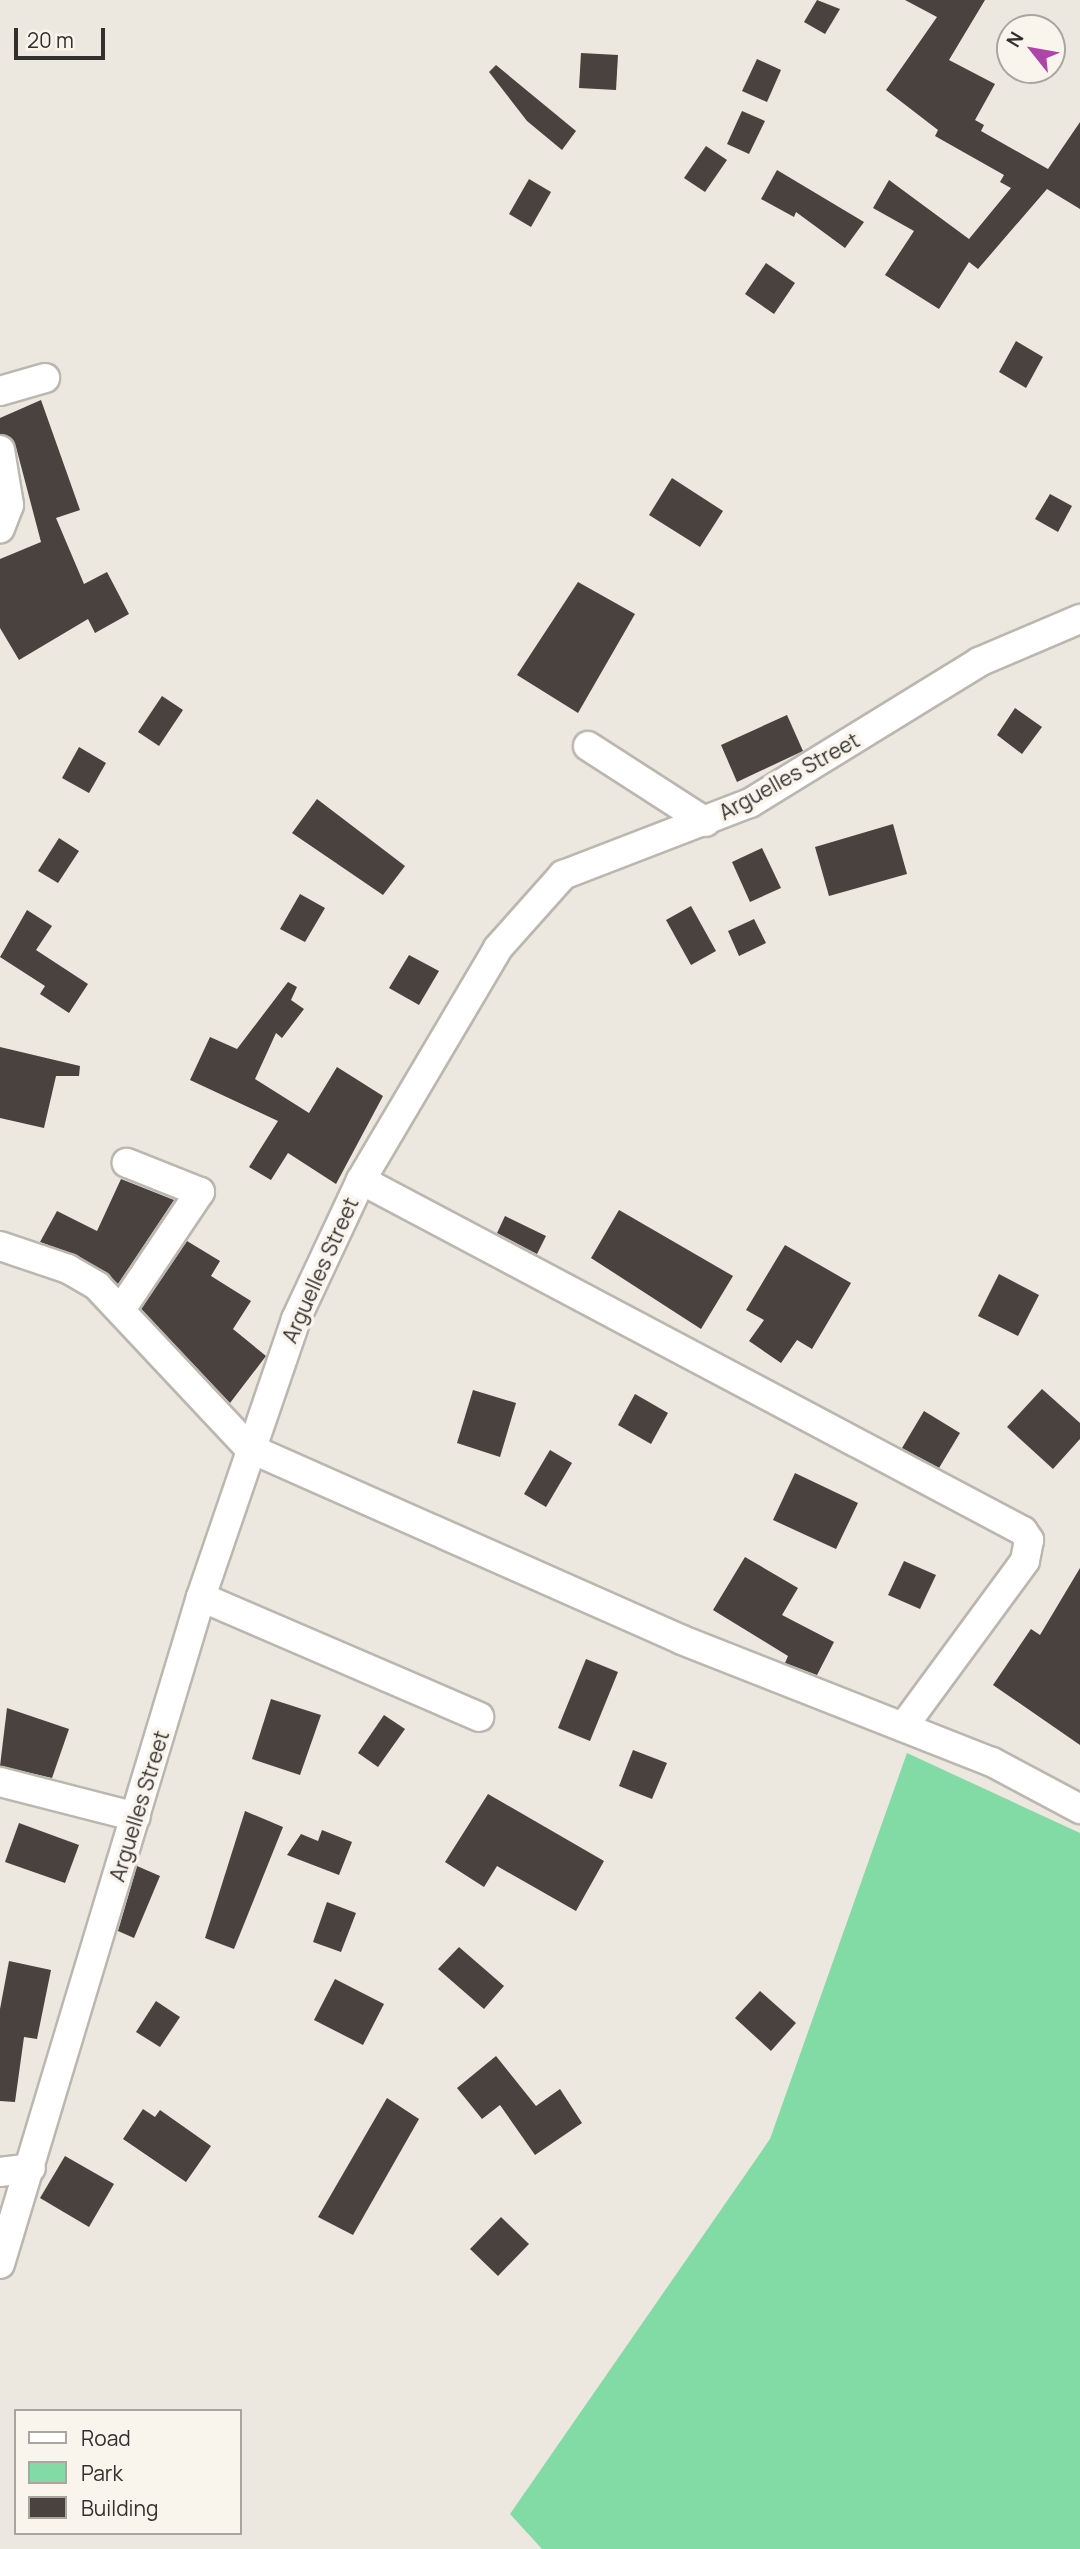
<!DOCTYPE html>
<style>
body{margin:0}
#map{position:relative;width:1080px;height:2549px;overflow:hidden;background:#ece7df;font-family:Manrope,sans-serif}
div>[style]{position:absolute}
.green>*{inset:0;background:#82daa4}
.building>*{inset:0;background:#49423e}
.roads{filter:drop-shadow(2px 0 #bbb7af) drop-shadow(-2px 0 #bbb7af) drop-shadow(0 2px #bbb7af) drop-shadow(0 -2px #bbb7af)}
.street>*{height:28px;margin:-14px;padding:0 14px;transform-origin:14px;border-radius:14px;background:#fff}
span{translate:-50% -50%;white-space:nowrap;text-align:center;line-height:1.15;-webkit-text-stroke:7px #f9f5ec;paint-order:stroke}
.street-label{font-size:21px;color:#32302d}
.legend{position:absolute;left:14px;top:2409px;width:228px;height:126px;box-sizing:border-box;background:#f9f5ec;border:2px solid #a9a6a0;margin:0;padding:9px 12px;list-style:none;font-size:21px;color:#32302d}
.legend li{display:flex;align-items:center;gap:14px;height:35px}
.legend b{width:35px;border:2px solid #a9a6a0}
.north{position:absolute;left:996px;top:14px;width:70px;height:70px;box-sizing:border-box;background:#f9f5ec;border:2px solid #a9a6a0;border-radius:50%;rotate:301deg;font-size:19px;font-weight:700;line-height:28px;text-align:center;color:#32302d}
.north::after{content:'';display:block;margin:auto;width:24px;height:32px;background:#ae45a8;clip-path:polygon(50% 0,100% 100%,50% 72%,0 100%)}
.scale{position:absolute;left:14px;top:28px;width:91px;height:32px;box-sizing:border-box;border:4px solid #32302d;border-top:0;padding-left:9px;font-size:21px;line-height:24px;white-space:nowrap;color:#32302d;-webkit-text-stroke:5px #f9f5ec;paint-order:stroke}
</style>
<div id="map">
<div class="green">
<div style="clip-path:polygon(907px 1753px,1080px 1833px,1080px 2549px,542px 2549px,510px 2514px,770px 2139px)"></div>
</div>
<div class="building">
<div style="clip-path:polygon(817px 0,840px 9px,825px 34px,804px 22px)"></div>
<div style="clip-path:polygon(905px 0,985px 0,949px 60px,995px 84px,975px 120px,984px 125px,981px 131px,1048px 169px,1080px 122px,1080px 209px,1047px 189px,978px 269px,969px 262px,939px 309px,885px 275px,914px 231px,873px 208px,889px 180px,969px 239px,1011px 188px,1000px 182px,1004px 175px,935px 136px,938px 130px,886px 90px,937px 17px)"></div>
<div style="clip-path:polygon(581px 53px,618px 55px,616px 90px,579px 88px)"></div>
<div style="clip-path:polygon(757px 59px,781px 70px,767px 102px,742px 91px)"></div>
<div style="clip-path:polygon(496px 65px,576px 131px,562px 150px,527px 121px,489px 72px)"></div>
<div style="clip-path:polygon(742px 111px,765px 121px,749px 154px,727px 144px)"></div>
<div style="clip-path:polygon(706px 146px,727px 160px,705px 192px,684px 178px)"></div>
<div style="clip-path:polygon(777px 170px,864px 222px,845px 248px,796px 212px,794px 217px,761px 199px)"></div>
<div style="clip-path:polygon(529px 179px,551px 192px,531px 227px,509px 214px)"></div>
<div style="clip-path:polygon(766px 263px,795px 283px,774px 314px,745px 294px)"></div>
<div style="clip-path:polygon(1016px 341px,1043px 357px,1026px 388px,999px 372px)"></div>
<div style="clip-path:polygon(41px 400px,80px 510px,56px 518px,84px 584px,107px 572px,129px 614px,95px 633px,88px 619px,19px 660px,0 628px,0 559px,41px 542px,16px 447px,0 434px,0 418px)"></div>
<div style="clip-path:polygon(672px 478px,723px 511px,700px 547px,649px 515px)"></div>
<div style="clip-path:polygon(1050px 494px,1072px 506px,1058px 532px,1035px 519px)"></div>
<div style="clip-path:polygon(578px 582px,635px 614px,578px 713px,517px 675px)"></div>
<div style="clip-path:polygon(162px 696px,183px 710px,159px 746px,138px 732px)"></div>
<div style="clip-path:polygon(1015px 708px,1042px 727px,1022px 754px,997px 735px)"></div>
<div style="clip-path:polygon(787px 715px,803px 751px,737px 782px,721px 745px)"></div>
<div style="clip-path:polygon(79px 747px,106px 763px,89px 793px,62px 778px)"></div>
<div style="clip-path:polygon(317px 799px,405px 866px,383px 895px,292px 833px)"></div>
<div style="clip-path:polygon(893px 824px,907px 874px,829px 896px,815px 847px)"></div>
<div style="clip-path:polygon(59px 838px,79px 851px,58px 883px,38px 871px)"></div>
<div style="clip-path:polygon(762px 848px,781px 888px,750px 902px,732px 862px)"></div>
<div style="clip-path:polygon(300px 894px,325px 908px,305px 942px,280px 929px)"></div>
<div style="clip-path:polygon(691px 906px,716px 951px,691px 965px,666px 920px)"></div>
<div style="clip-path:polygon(27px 910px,52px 926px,36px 950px,88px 984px,69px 1013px,40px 994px,45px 986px,0 957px)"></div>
<div style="clip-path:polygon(754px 919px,766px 943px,739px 956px,728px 931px)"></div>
<div style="clip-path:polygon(409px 955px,439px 971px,419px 1005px,389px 988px)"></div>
<div style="clip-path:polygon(288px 982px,297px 987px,291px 1000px,304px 1009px,282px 1038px,276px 1033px,255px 1079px,309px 1113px,337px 1067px,383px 1096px,336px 1184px,288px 1153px,271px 1180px,249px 1167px,278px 1121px,190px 1080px,210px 1037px,237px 1049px)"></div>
<div style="clip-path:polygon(0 1047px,80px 1066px,79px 1076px,56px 1076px,44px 1128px,0 1118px)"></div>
<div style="clip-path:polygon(121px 1179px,174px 1200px,118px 1284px,76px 1255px,40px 1242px,57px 1211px,97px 1231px)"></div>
<div style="clip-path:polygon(619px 1210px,733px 1276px,701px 1329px,591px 1258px)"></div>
<div style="clip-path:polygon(505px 1216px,546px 1236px,537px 1254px,497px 1233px)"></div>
<div style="clip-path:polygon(187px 1241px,220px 1261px,211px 1276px,251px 1301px,233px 1329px,266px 1356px,230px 1403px,141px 1309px)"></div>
<div style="clip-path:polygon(785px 1245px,851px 1283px,812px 1349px,797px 1340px,781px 1363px,749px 1341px,764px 1320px,746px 1310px)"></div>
<div style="clip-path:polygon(999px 1274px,1039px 1295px,1018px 1336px,978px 1316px)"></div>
<div style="clip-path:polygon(1042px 1389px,1080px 1423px,1080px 1439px,1053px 1469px,1007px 1427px)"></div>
<div style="clip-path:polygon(473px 1390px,516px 1403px,500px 1457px,457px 1443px)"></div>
<div style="clip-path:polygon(635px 1394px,668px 1413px,651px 1444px,618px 1425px)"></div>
<div style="clip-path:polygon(924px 1411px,960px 1433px,939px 1468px,902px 1448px)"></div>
<div style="clip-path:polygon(550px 1450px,572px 1463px,546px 1507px,524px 1494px)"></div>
<div style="clip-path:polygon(795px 1473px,858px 1503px,836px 1549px,773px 1520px)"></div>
<div style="clip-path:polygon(745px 1557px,798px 1588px,782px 1615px,834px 1642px,817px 1675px,785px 1663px,788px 1656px,713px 1610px)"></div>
<div style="clip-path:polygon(904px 1561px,936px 1575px,920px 1609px,888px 1595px)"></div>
<div style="clip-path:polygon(1080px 1568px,1080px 1745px,993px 1685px,1031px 1629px,1040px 1635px)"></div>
<div style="clip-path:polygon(586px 1659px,618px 1672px,590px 1741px,558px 1728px)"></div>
<div style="clip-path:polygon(271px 1699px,321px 1715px,300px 1775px,252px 1759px)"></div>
<div style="clip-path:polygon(7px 1708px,69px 1729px,52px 1778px,0 1766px)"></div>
<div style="clip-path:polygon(384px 1715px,405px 1729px,378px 1767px,358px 1753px)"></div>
<div style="clip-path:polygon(633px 1750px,667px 1763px,652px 1799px,619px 1786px)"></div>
<div style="clip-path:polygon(488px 1794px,604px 1861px,576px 1911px,497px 1866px,484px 1887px,445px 1862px)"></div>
<div style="clip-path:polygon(245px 1811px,283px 1827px,234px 1949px,205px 1938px)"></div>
<div style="clip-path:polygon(19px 1823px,79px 1845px,65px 1883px,5px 1862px)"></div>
<div style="clip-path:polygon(322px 1830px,352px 1842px,339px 1875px,287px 1855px,301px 1834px,318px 1841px)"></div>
<div style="clip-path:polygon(137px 1866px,160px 1876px,134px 1938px,118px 1931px)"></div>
<div style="clip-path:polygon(327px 1902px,356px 1913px,341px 1952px,313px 1942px)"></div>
<div style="clip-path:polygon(459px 1947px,504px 1986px,484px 2009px,438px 1969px)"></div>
<div style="clip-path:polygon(9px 1961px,51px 1970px,37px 2039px,24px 2037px,15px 2102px,0 2101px,0 2009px)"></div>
<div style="clip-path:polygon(335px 1979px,384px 2004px,363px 2045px,314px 2020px)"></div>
<div style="clip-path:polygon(760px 1991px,796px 2023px,771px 2051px,735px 2018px)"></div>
<div style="clip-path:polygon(156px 2001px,180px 2017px,160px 2047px,136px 2032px)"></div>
<div style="clip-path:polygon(496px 2056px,536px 2106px,560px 2089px,582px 2123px,535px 2155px,500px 2105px,482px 2119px,457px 2088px)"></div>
<div style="clip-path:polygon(387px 2098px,419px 2119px,353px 2235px,318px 2217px)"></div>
<div style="clip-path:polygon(143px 2109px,155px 2117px,160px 2110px,211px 2146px,186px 2182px,123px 2139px)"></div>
<div style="clip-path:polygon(65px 2156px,114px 2184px,89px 2227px,40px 2198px)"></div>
<div style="clip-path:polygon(501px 2217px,529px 2244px,498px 2276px,470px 2249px)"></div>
</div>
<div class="roads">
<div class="street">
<div style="left:0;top:391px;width:47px;rotate:-16.1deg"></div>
<div style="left:0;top:450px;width:56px;rotate:80.7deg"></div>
<div style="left:9px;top:505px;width:25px;rotate:111deg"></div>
<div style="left:588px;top:746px;width:140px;rotate:32.8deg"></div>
<div style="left:361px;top:1180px;width:749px;rotate:27.93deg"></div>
<div style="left:1023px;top:1531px;width:11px;rotate:56deg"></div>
<div style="left:1029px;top:1540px;width:21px;rotate:101deg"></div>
<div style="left:1025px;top:1561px;width:206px;rotate:126.3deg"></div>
<div style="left:0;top:1246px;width:72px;rotate:18.7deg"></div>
<div style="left:68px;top:1269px;width:34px;rotate:30deg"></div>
<div style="left:97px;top:1286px;width:222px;rotate:46.8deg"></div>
<div style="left:249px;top:1448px;width:474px;rotate:23.9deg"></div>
<div style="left:682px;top:1640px;width:333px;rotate:21.5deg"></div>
<div style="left:992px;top:1762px;width:100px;rotate:28.1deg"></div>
<div style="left:122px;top:1308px;width:140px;rotate:-56.1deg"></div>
<div style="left:200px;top:1192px;width:79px;rotate:-158.3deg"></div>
<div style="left:201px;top:1597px;width:303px;rotate:23.3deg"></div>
<div style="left:0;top:1782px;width:140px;rotate:14.4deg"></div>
<div style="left:0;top:2172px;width:31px;rotate:-7deg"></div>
<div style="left:0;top:2264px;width:697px;rotate:-73.23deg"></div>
<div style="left:201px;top:1597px;width:294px;rotate:-71.1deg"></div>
<div style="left:296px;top:1319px;width:153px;rotate:-64.9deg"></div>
<div style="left:361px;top:1180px;width:269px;rotate:-59.4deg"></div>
<div style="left:498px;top:948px;width:98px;rotate:-48.3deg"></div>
<div style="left:563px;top:875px;width:200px;rotate:-21.1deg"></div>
<div style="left:750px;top:803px;width:269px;rotate:-31.6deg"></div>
<div style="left:979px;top:662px;width:110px;rotate:-23.1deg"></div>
</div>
</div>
<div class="street-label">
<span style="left:789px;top:776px;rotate:-29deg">Arguelles Street</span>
<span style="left:320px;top:1270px;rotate:-66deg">Arguelles Street</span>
<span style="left:139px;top:1806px;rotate:-73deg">Arguelles Street</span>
</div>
<ul class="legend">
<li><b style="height:9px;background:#fff"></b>Road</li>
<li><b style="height:19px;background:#82daa4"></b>Park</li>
<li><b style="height:19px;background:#49423e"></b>Building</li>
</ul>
<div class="north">N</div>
<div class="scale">20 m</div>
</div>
